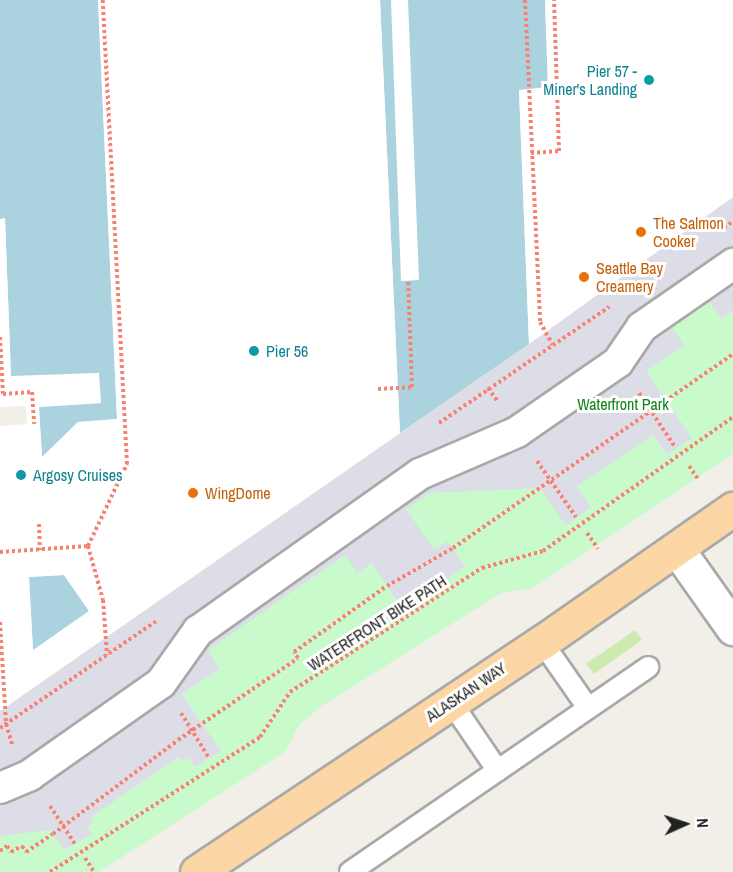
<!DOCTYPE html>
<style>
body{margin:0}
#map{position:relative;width:733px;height:872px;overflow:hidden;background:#f2efe9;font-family:"Archivo Narrow",sans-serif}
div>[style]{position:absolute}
.grass>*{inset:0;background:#cdebb0}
.park>*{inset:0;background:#c8facc}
.plaza>*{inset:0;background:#dddde8}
.water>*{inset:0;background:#aad3df}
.pier>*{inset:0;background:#fff}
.path>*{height:4px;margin-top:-2px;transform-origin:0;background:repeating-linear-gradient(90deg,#fa8072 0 3px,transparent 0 6px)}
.roads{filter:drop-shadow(2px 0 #a9a9a9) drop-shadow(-2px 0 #a9a9a9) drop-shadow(0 2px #a9a9a9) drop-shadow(0 -2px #a9a9a9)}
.service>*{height:20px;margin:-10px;padding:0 10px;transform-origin:10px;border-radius:10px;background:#fff}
.pedestrian>*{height:30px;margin:-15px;padding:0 15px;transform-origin:15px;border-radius:15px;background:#fff}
.tertiary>*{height:33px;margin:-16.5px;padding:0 16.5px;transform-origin:16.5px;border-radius:16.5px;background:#fff}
.primary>*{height:33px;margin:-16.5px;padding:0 16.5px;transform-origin:16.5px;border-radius:16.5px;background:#fcd6a4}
.dots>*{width:16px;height:16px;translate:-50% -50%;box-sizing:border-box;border:3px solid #fff;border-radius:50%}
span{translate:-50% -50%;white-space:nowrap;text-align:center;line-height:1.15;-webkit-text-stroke:6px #fff;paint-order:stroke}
.culture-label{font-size:16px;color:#0d838f}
.right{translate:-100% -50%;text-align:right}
.left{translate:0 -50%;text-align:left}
.food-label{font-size:16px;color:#c56008}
.park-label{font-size:16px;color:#0c8416}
.street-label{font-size:16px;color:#222}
.north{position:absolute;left:655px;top:794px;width:60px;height:60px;-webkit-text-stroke:4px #fff;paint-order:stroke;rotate:87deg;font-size:16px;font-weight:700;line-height:24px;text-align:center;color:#222}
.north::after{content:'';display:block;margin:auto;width:21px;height:27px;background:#222;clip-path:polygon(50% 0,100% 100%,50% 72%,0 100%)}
</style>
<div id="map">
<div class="grass">
<div style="clip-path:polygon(635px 630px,642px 640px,594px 674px,586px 664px)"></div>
</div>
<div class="park">
<div style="clip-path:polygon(733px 197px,733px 454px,533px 588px,501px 593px,322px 706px,300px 724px,285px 752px,99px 872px,0 872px,0 711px,529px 344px)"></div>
</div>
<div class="plaza">
<div style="clip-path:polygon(733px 197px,733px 311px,722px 319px,709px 301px,671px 326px,684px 345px,646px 371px,692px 438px,667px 455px,653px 435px,577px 486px,591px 507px,566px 526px,540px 488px,430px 493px,406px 509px,434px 550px,448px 541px,465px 567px,402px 608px,372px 563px,357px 573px,345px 555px,208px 650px,219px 669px,182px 694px,221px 751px,195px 767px,189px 758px,183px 761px,179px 757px,91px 817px,94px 821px,87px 827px,92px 834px,64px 850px,50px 830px,0 836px,0 711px,529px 344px)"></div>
</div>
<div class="water">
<div style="clip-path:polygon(0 0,98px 0,117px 419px,78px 422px,42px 458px,39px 407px,101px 403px,98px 373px,11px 377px,5px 219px,0 219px)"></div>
<div style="clip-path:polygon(380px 0,545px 0,548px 88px,519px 91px,529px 344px,400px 433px)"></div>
<div style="clip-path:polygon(64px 575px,89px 611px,33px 651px,29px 577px)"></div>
</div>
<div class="pier">
<div style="clip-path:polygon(evenodd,98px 0,380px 0,400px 433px,0 711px,0 426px,27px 424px,26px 406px,0 407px,0 219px,5px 218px,11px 376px,99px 373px,101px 403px,39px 407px,42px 457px,78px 422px,117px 419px,98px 0,64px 575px,89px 611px,33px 650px,29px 577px,64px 575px)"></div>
<div style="clip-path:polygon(391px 0,408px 0,419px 280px,401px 281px)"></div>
<div style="clip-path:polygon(545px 0,733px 0,733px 197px,529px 344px,519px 90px,548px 87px)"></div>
</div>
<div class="path">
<div style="left:525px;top:0;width:322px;rotate:87.3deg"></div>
<div style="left:540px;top:322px;width:26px;rotate:61deg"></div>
<div style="left:531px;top:153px;width:28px;rotate:-4deg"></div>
<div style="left:559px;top:151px;width:151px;rotate:-91.9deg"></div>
<div style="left:724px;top:228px;width:11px;rotate:-38deg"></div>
<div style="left:0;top:337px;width:57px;rotate:87deg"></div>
<div style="left:3px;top:394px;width:29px;rotate:-4deg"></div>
<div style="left:32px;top:392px;width:32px;rotate:86deg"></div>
<div style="left:488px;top:388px;width:17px;rotate:54deg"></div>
<div style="left:378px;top:389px;width:34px;rotate:-3deg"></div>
<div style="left:412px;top:387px;width:107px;rotate:-92.1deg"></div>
<div style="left:639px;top:393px;width:65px;rotate:56.3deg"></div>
<div style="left:439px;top:423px;width:206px;rotate:-34.3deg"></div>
<div style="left:537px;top:461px;width:68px;rotate:55.1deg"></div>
<div style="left:689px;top:466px;width:16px;rotate:55deg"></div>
<div style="left:39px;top:524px;width:26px;rotate:88deg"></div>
<div style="left:587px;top:533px;width:19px;rotate:55deg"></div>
<div style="left:88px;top:546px;width:91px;rotate:-64.6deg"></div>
<div style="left:127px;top:464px;width:465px;rotate:-93deg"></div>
<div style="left:0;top:552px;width:88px;rotate:-3.9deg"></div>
<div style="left:88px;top:546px;width:56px;rotate:74.5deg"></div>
<div style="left:103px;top:600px;width:55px;rotate:85.8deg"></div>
<div style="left:0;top:622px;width:102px;rotate:86.6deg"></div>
<div style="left:6px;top:724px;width:21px;rotate:73deg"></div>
<div style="left:181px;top:713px;width:53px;rotate:58.1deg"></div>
<div style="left:0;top:728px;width:191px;rotate:-34.4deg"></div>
<div style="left:50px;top:806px;width:45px;rotate:56.7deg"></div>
<div style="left:0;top:851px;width:9px;rotate:-36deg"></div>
<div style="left:7px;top:846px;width:7px;rotate:56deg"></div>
<div style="left:11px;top:852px;width:13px;rotate:-29deg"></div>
<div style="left:22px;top:846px;width:7px;rotate:56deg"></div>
<div style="left:26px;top:852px;width:32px;rotate:-34deg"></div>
<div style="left:53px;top:834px;width:156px;rotate:-36.9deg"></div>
<div style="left:178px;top:740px;width:145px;rotate:-34.3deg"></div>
<div style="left:298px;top:658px;width:7px;rotate:-124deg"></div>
<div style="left:294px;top:652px;width:114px;rotate:-35.4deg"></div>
<div style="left:387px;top:586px;width:76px;rotate:-29.9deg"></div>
<div style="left:453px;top:548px;width:341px;rotate:-34.7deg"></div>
<div style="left:85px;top:858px;width:17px;rotate:57deg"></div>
<div style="left:50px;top:872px;width:250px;rotate:-32.7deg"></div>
<div style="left:260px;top:737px;width:54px;rotate:-56.3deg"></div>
<div style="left:290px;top:692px;width:229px;rotate:-32.9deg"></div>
<div style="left:482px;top:568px;width:63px;rotate:-15.6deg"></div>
<div style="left:543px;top:551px;width:232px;rotate:-35.2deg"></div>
</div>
<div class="roads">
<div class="service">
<div style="left:542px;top:642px;width:80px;rotate:55.1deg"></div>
<div style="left:451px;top:702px;width:83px;rotate:55.7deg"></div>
<div style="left:350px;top:872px;width:362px;rotate:-34.5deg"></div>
</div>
<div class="pedestrian">
<div style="left:0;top:788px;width:33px;rotate:-23deg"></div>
<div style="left:30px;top:775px;width:160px;rotate:-35.1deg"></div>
<div style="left:161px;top:683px;width:64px;rotate:-54.6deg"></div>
<div style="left:198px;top:631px;width:272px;rotate:-35.3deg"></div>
<div style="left:420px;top:474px;width:106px;rotate:-23.4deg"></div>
<div style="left:517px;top:432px;width:123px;rotate:-34.7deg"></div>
<div style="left:618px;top:362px;width:42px;rotate:-55.6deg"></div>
<div style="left:642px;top:327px;width:111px;rotate:-34.7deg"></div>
</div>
<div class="tertiary">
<div style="left:677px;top:549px;width:97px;rotate:54.7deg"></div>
</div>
<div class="primary">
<div style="left:197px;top:872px;width:415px;rotate:-33.7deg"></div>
<div style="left:542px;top:642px;width:233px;rotate:-34.9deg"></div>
</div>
</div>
<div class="dots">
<div style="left:649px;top:80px;background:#0f9aa8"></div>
<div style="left:641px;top:232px;background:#e8710a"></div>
<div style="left:584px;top:277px;background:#e8710a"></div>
<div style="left:254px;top:351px;background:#0f9aa8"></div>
<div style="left:21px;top:475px;background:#0f9aa8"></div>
<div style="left:193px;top:493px;background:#e8710a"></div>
</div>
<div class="culture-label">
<span class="right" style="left:637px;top:80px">Pier 57 -<br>Miner's Landing</span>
<span class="left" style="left:266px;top:351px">Pier 56</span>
<span class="left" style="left:33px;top:475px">Argosy Cruises</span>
</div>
<div class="food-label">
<span class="left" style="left:653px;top:232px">The Salmon<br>Cooker</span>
<span class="left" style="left:596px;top:277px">Seattle Bay<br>Creamery</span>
<span class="left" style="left:205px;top:493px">WingDome</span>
</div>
<div class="park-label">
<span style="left:623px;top:404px">Waterfront Park</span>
</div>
<div class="street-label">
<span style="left:377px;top:623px;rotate:-33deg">WATERFRONT BIKE PATH</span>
<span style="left:466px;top:692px;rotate:-34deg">ALASKAN WAY</span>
</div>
<div class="north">N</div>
</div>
